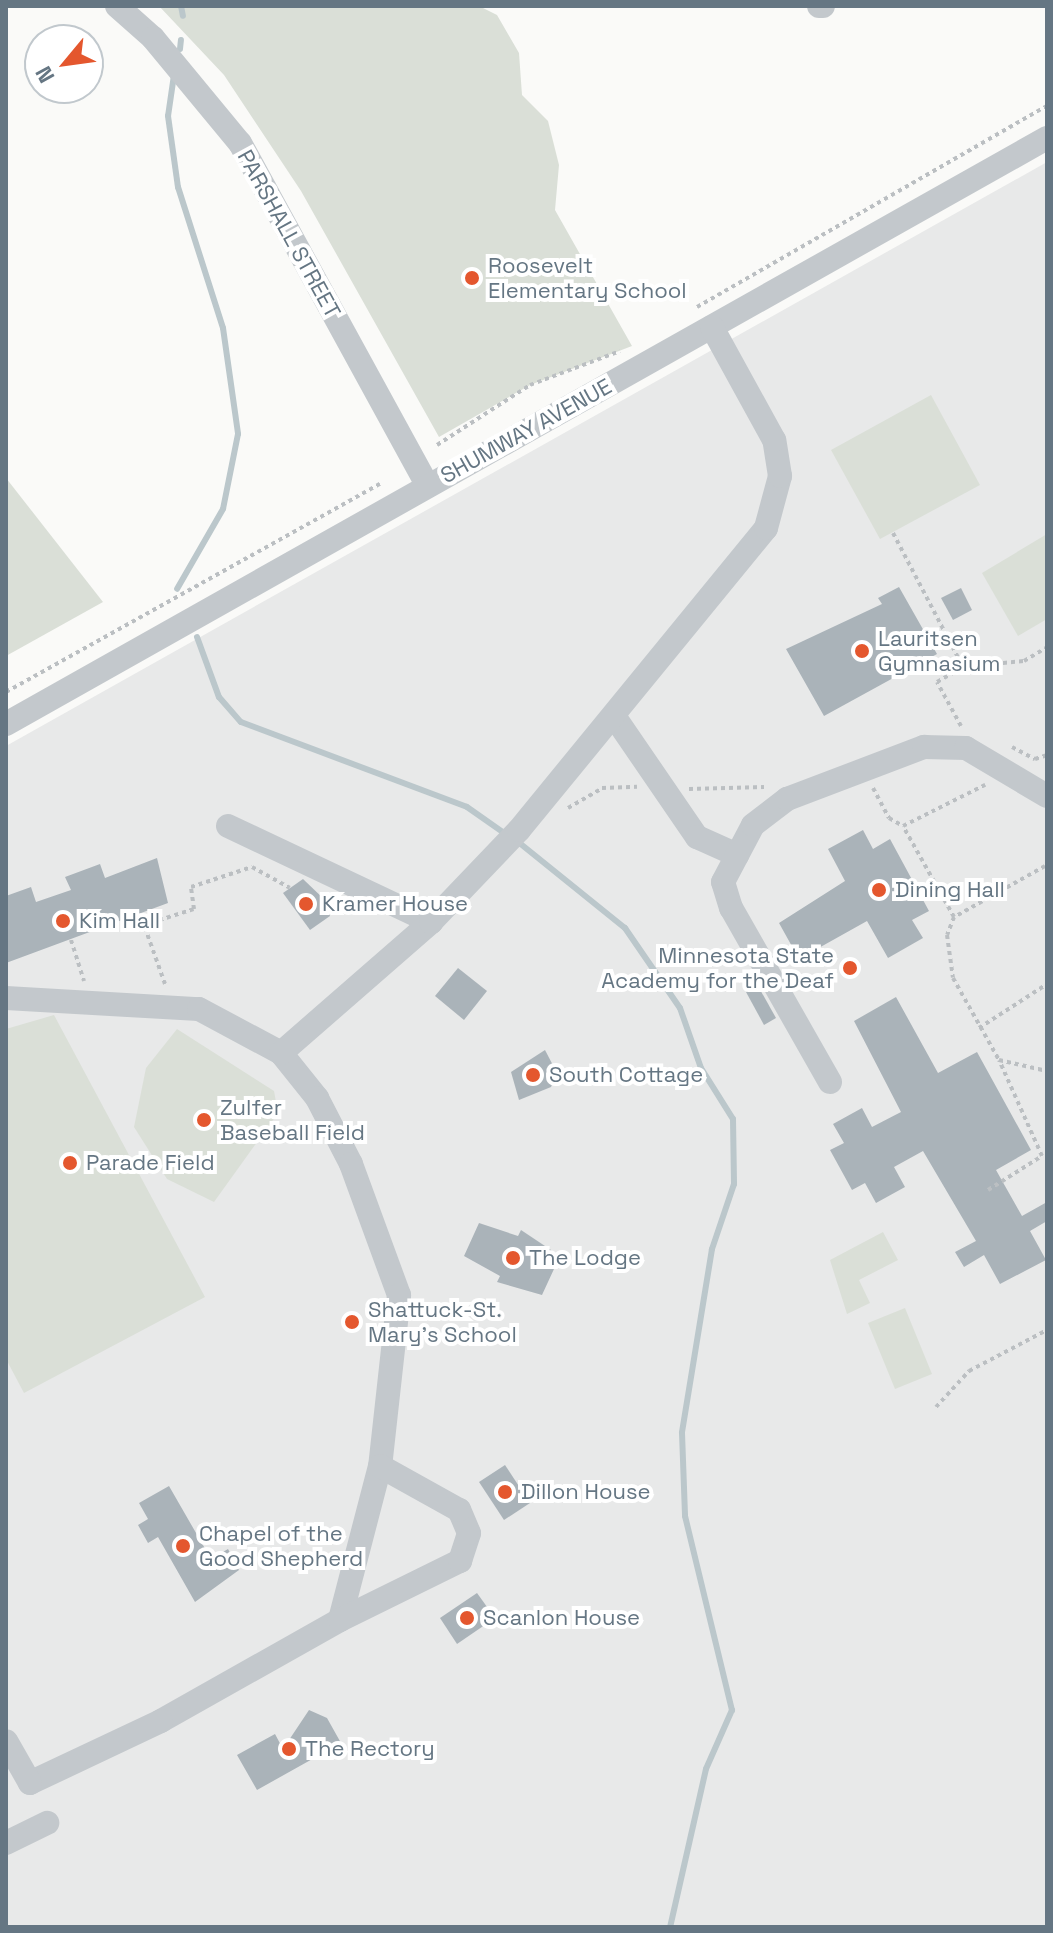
<!DOCTYPE html>
<meta charset="utf-8">
<style>
body{margin:0}
#map{position:relative;width:1053px;height:1933px;overflow:hidden;background:#fafaf8;font-family:"Space Grotesk",sans-serif}
div>[style]{position:absolute}
.built>*{inset:0;background:#e8e9e9}
.green>*{inset:0;background:#dadfd7}
.stream>*{height:6px;margin:-3px;padding:0 3px;transform-origin:3px;border-radius:3px;background:#bbc7cb}
.building>*{inset:0;background:#aab3b9}
.path>*{height:4px;margin-top:-2px;transform-origin:0;background:repeating-linear-gradient(90deg,#bbbfc2 0 4px,transparent 0 8px)}
.minor>*{height:24px;margin:-12px;padding:0 12px;transform-origin:12px;border-radius:12px;background:#c3c8cc}
.dots>*{width:22px;height:22px;translate:-50% -50%;box-sizing:border-box;border:4px solid #fff;border-radius:50%}
span{translate:-50% -50%;white-space:nowrap;text-align:center;line-height:1.15;-webkit-text-stroke:8px #fff;paint-order:stroke}
.street-label{font-size:22px;color:#657683}
.poi-label{font-size:22px;color:#657683}
.left{translate:0 -50%;text-align:left}
.right{translate:-100% -50%;text-align:right}
.frame{position:absolute;inset:0;border:8px solid #657683;pointer-events:none}
.north{position:absolute;left:24px;top:24px;width:80px;height:80px;box-sizing:border-box;background:#fff;border:2px solid #c1c8cd;border-radius:50%;rotate:241deg;font-size:22px;font-weight:700;line-height:32px;text-align:center;color:#657683}
.north::after{content:'';display:block;margin:auto;width:28px;height:36px;background:#e4572e;clip-path:polygon(50% 0,100% 100%,50% 72%,0 100%)}
</style>
<div id="map">
<div class="built">
<div style="clip-path:polygon(1047px 162px,1047px 1927px,6px 1927px,6px 746px)"></div>
</div>
<div class="green">
<div style="clip-path:polygon(159px 6px,479px 6px,497px 15px,519px 53px,522px 95px,548px 121px,559px 165px,555px 210px,632px 346px,530px 385px,439px 437px,301px 191px,224px 75px)"></div>
<div style="clip-path:polygon(931px 395px,980px 485px,880px 539px,831px 450px)"></div>
<div style="clip-path:polygon(6px 478px,103px 602px,6px 656px)"></div>
<div style="clip-path:polygon(1047px 534px,1047px 619px,1018px 636px,982px 573px)"></div>
<div style="clip-path:polygon(54px 1015px,205px 1297px,24px 1393px,6px 1359px,6px 1029px)"></div>
<div style="clip-path:polygon(177px 1029px,274px 1091px,278px 1113px,214px 1202px,167px 1179px,134px 1127px,146px 1068px)"></div>
<div style="clip-path:polygon(883px 1232px,898px 1260px,859px 1280px,870px 1303px,847px 1314px,830px 1260px)"></div>
<div style="clip-path:polygon(905px 1308px,932px 1374px,895px 1389px,868px 1323px)"></div>
</div>
<div class="stream">
<div style="left:181px;top:6px;width:10px;rotate:79deg"></div>
<div style="left:180px;top:49px;width:9px;rotate:-84deg"></div>
<div style="left:174px;top:75px;width:41px;rotate:98.3deg"></div>
<div style="left:168px;top:116px;width:72px;rotate:82deg"></div>
<div style="left:178px;top:187px;width:148px;rotate:72.3deg"></div>
<div style="left:223px;top:328px;width:107px;rotate:81.9deg"></div>
<div style="left:238px;top:434px;width:76px;rotate:101.3deg"></div>
<div style="left:223px;top:509px;width:92px;rotate:119.9deg"></div>
<div style="left:197px;top:637px;width:64px;rotate:69.9deg"></div>
<div style="left:219px;top:697px;width:33px;rotate:49deg"></div>
<div style="left:241px;top:722px;width:241px;rotate:20.6deg"></div>
<div style="left:467px;top:807px;width:49px;rotate:35deg"></div>
<div style="left:517px;top:841px;width:139px;rotate:38.9deg"></div>
<div style="left:625px;top:928px;width:97px;rotate:55.5deg"></div>
<div style="left:680px;top:1008px;width:64px;rotate:70.7deg"></div>
<div style="left:701px;top:1068px;width:60px;rotate:57.9deg"></div>
<div style="left:733px;top:1119px;width:65px;rotate:89.1deg"></div>
<div style="left:734px;top:1184px;width:69px;rotate:108.7deg"></div>
<div style="left:712px;top:1249px;width:186px;rotate:99.3deg"></div>
<div style="left:682px;top:1433px;width:83px;rotate:87.9deg"></div>
<div style="left:685px;top:1516px;width:200px;rotate:76.4deg"></div>
<div style="left:732px;top:1710px;width:64px;rotate:113.8deg"></div>
<div style="left:706px;top:1769px;width:162px;rotate:102.8deg"></div>
</div>
<div class="building">
<div style="clip-path:polygon(899px 587px,937px 654px,824px 716px,786px 649px,882px 604px,878px 598px)"></div>
<div style="clip-path:polygon(961px 588px,972px 610px,953px 620px,941px 598px)"></div>
<div style="clip-path:polygon(863px 830px,873px 849px,890px 839px,929px 911px,912px 920px,923px 938px,888px 958px,867px 921px,799px 959px,779px 923px,845px 881px,828px 849px)"></div>
<div style="clip-path:polygon(157px 858px,168px 903px,6px 963px,6px 896px,31px 887px,36px 902px,71px 890px,65px 877px,100px 864px,105px 878px)"></div>
<div style="clip-path:polygon(303px 879px,326px 901px,330px 916px,310px 930px,283px 893px)"></div>
<div style="clip-path:polygon(458px 968px,487px 991px,464px 1020px,435px 996px)"></div>
<div style="clip-path:polygon(758px 986px,776px 1018px,764px 1025px,746px 992px)"></div>
<div style="clip-path:polygon(896px 997px,938px 1073px,977px 1052px,1031px 1150px,996px 1170px,1022px 1216px,1047px 1202px,1047px 1221px,1030px 1231px,1046px 1260px,1000px 1284px,984px 1255px,964px 1267px,955px 1252px,976px 1241px,923px 1151px,894px 1167px,905px 1187px,876px 1203px,865px 1183px,852px 1190px,830px 1150px,844px 1143px,833px 1124px,862px 1108px,872px 1127px,901px 1112px,854px 1021px)"></div>
<div style="clip-path:polygon(545px 1050px,557px 1073px,551px 1087px,519px 1100px,511px 1072px)"></div>
<div style="clip-path:polygon(479px 1223px,518px 1236px,521px 1230px,560px 1256px,542px 1295px,497px 1282px,500px 1276px,464px 1256px)"></div>
<div style="clip-path:polygon(505px 1465px,530px 1503px,504px 1520px,479px 1482px)"></div>
<div style="clip-path:polygon(169px 1486px,211px 1559px,228px 1549px,239px 1570px,195px 1602px,158px 1537px,148px 1543px,138px 1525px,148px 1519px,139px 1503px)"></div>
<div style="clip-path:polygon(477px 1593px,495px 1618px,457px 1644px,440px 1618px)"></div>
<div style="clip-path:polygon(309px 1710px,327px 1718px,341px 1743px,257px 1790px,237px 1755px,275px 1734px,283px 1749px)"></div>
</div>
<div class="path">
<div style="left:697px;top:307px;width:404px;rotate:-29.9deg"></div>
<div style="left:437px;top:445px;width:111px;rotate:-32.8deg"></div>
<div style="left:530px;top:385px;width:96px;rotate:-20.7deg"></div>
<div style="left:893px;top:533px;width:151px;rotate:62.4deg"></div>
<div style="left:6px;top:692px;width:428px;rotate:-29.1deg"></div>
<div style="left:961px;top:726px;width:50px;rotate:-118.6deg"></div>
<div style="left:937px;top:682px;width:30px;rotate:-30deg"></div>
<div style="left:963px;top:667px;width:61px;rotate:-5.6deg"></div>
<div style="left:1024px;top:661px;width:27px;rotate:-31deg"></div>
<div style="left:1012px;top:747px;width:26px;rotate:28deg"></div>
<div style="left:1035px;top:759px;width:13px;rotate:-18deg"></div>
<div style="left:873px;top:788px;width:34px;rotate:62deg"></div>
<div style="left:889px;top:818px;width:16px;rotate:30deg"></div>
<div style="left:689px;top:789px;width:75px;rotate:-1.5deg"></div>
<div style="left:568px;top:808px;width:39px;rotate:-30deg"></div>
<div style="left:602px;top:788px;width:35px;rotate:-2deg"></div>
<div style="left:1045px;top:866px;width:104px;rotate:150.7deg"></div>
<div style="left:954px;top:917px;width:19px;rotate:111deg"></div>
<div style="left:947px;top:935px;width:43px;rotate:82.1deg"></div>
<div style="left:953px;top:978px;width:94px;rotate:60.7deg"></div>
<div style="left:999px;top:1060px;width:49px;rotate:12.9deg"></div>
<div style="left:954px;top:917px;width:104px;rotate:-119.3deg"></div>
<div style="left:903px;top:826px;width:92px;rotate:-26.6deg"></div>
<div style="left:71px;top:940px;width:43px;rotate:72.4deg"></div>
<div style="left:165px;top:984px;width:63px;rotate:-109.6deg"></div>
<div style="left:144px;top:925px;width:52px;rotate:-17.7deg"></div>
<div style="left:194px;top:909px;width:22px;rotate:-98deg"></div>
<div style="left:191px;top:887px;width:64px;rotate:-18.2deg"></div>
<div style="left:252px;top:867px;width:43px;rotate:28.9deg"></div>
<div style="left:979px;top:1028px;width:81px;rotate:-32.9deg"></div>
<div style="left:988px;top:1190px;width:64px;rotate:-32.2deg"></div>
<div style="left:1042px;top:1156px;width:105px;rotate:-114.1deg"></div>
<div style="left:936px;top:1407px;width:49px;rotate:-47.5deg"></div>
<div style="left:969px;top:1371px;width:88px;rotate:-27.7deg"></div>
</div>
<div class="minor">
<div style="left:117px;top:6px;width:48px;rotate:41.6deg"></div>
<div style="left:153px;top:38px;width:136px;rotate:50.4deg"></div>
<div style="left:240px;top:143px;width:391px;rotate:61.3deg"></div>
<div style="left:819px;top:6px;width:4px"></div>
<div style="left:614px;top:716px;width:147px;rotate:55.6deg"></div>
<div style="left:697px;top:837px;width:44px;rotate:24.2deg"></div>
<div style="left:6px;top:724px;width:1195px;rotate:-29.38deg"></div>
<div style="left:228px;top:826px;width:225px;rotate:25.3deg"></div>
<div style="left:6px;top:998px;width:193px;rotate:3.3deg"></div>
<div style="left:199px;top:1009px;width:93px;rotate:28.2deg"></div>
<div style="left:281px;top:1053px;width:58px;rotate:51.3deg"></div>
<div style="left:317px;top:1098px;width:74px;rotate:62.7deg"></div>
<div style="left:351px;top:1164px;width:140px;rotate:69.9deg"></div>
<div style="left:399px;top:1295px;width:172px;rotate:96.3deg"></div>
<div style="left:380px;top:1466px;width:159px;rotate:104.6deg"></div>
<div style="left:340px;top:1620px;width:206px;rotate:150.6deg"></div>
<div style="left:161px;top:1721px;width:145px;rotate:154.7deg"></div>
<div style="left:30px;top:1783px;width:48px;rotate:-119.7deg"></div>
<div style="left:281px;top:1053px;width:199px;rotate:-41.1deg"></div>
<div style="left:431px;top:922px;width:127px;rotate:-46.3deg"></div>
<div style="left:519px;top:830px;width:390px;rotate:-50.7deg"></div>
<div style="left:766px;top:528px;width:54px;rotate:-74.9deg"></div>
<div style="left:780px;top:476px;width:36px;rotate:-99deg"></div>
<div style="left:774px;top:440px;width:129px;rotate:-118.8deg"></div>
<div style="left:830px;top:1082px;width:200px;rotate:-119.6deg"></div>
<div style="left:731px;top:908px;width:27px;rotate:-107deg"></div>
<div style="left:723px;top:882px;width:64px;rotate:-62.2deg"></div>
<div style="left:753px;top:825px;width:43px;rotate:-37.4deg"></div>
<div style="left:787px;top:799px;width:147px;rotate:-20.8deg"></div>
<div style="left:924px;top:747px;width:42px;rotate:1.4deg"></div>
<div style="left:966px;top:748px;width:94px;rotate:30.7deg"></div>
<div style="left:340px;top:1620px;width:134px;rotate:-26.2deg"></div>
<div style="left:460px;top:1561px;width:29px;rotate:-72deg"></div>
<div style="left:469px;top:1533px;width:25px;rotate:-113deg"></div>
<div style="left:459px;top:1510px;width:90px;rotate:-150.9deg"></div>
<div style="left:6px;top:1843px;width:46px;rotate:-26deg"></div>
</div>
<div class="dots">
<div style="left:472px;top:278px;background:#e4572e"></div>
<div style="left:862px;top:651px;background:#e4572e"></div>
<div style="left:879px;top:890px;background:#e4572e"></div>
<div style="left:306px;top:904px;background:#e4572e"></div>
<div style="left:63px;top:921px;background:#e4572e"></div>
<div style="left:850px;top:968px;background:#e4572e"></div>
<div style="left:533px;top:1075px;background:#e4572e"></div>
<div style="left:204px;top:1120px;background:#e4572e"></div>
<div style="left:70px;top:1163px;background:#e4572e"></div>
<div style="left:513px;top:1258px;background:#e4572e"></div>
<div style="left:352px;top:1322px;background:#e4572e"></div>
<div style="left:505px;top:1492px;background:#e4572e"></div>
<div style="left:183px;top:1546px;background:#e4572e"></div>
<div style="left:467px;top:1618px;background:#e4572e"></div>
<div style="left:289px;top:1749px;background:#e4572e"></div>
</div>
<div class="street-label">
<span style="left:289px;top:234px;rotate:61deg">PARSHALL STREET</span>
<span style="left:526px;top:431px;rotate:-29deg">SHUMWAY AVENUE</span>
</div>
<div class="poi-label">
<span class="left" style="left:488px;top:278px">Roosevelt<br>Elementary School</span>
<span class="left" style="left:878px;top:651px">Lauritsen<br>Gymnasium</span>
<span class="left" style="left:895px;top:890px">Dining Hall</span>
<span class="left" style="left:322px;top:904px">Kramer House</span>
<span class="left" style="left:79px;top:921px">Kim Hall</span>
<span class="right" style="left:834px;top:968px">Minnesota State<br>Academy for the Deaf</span>
<span class="left" style="left:549px;top:1075px">South Cottage</span>
<span class="left" style="left:220px;top:1120px">Zulfer<br>Baseball Field</span>
<span class="left" style="left:86px;top:1163px">Parade Field</span>
<span class="left" style="left:529px;top:1258px">The Lodge</span>
<span class="left" style="left:368px;top:1322px">Shattuck-St.<br>Mary’s School</span>
<span class="left" style="left:521px;top:1492px">Dillon House</span>
<span class="left" style="left:199px;top:1546px">Chapel of the<br>Good Shepherd</span>
<span class="left" style="left:483px;top:1618px">Scanlon House</span>
<span class="left" style="left:305px;top:1749px">The Rectory</span>
</div>
<div class="frame"></div>
<div class="north">N</div>
</div>
